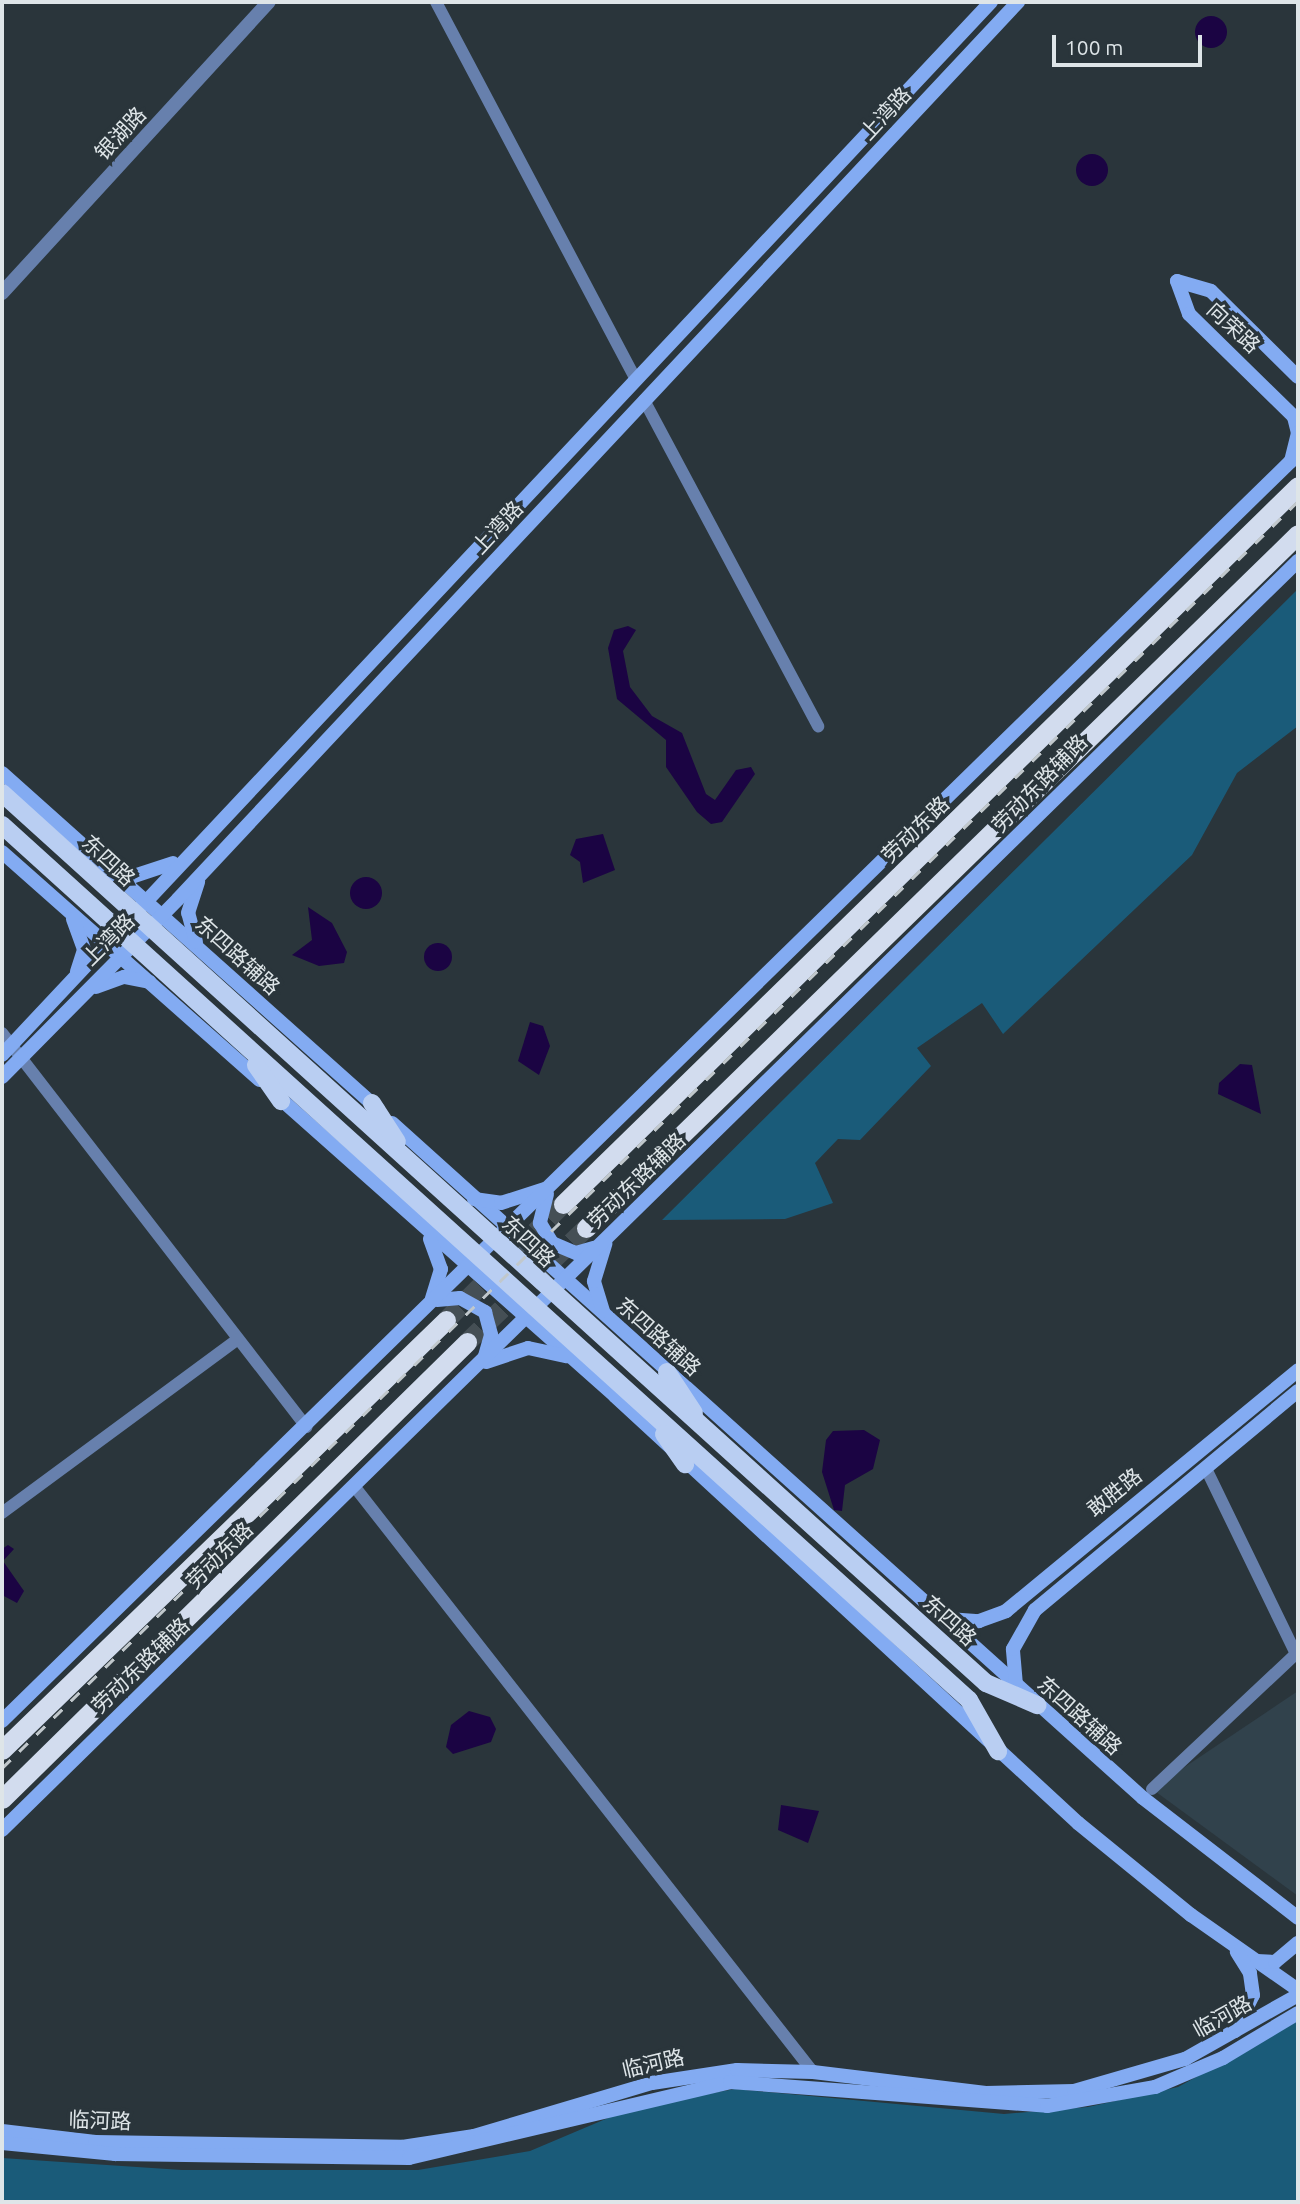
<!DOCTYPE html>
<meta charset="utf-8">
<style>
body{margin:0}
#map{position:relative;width:1300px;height:2204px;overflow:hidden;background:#2a353b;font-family:Ubuntu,"Noto Sans SC",sans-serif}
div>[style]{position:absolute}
.built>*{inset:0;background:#31424c}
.green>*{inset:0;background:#1a5b79}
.water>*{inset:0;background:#1b0443}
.round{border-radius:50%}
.trunk-tunnel>*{height:19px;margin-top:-9.5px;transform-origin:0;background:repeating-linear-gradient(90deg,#454f55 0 19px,transparent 0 29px)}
.minor>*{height:12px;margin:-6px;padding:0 6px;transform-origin:6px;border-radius:6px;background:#6780ad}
.tertiary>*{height:14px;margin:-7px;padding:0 7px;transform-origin:7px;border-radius:7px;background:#6780ad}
.secondary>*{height:14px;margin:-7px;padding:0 7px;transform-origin:7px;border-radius:7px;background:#83abf2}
.primary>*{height:18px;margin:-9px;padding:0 9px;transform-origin:9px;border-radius:9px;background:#b9cef2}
.trunk>*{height:19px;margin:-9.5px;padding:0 9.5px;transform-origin:9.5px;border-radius:9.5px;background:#d2dcee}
.rail>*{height:2.5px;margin-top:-1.25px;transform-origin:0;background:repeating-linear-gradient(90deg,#c1c8cc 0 12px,transparent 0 24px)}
span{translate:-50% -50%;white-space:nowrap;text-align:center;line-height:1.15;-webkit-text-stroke:7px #2a353b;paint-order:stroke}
.street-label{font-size:21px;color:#dee5e8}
.frame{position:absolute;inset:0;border:4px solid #dee5e8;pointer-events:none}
.scale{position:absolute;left:1052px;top:35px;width:150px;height:32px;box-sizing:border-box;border:4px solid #dee5e8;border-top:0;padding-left:9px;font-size:21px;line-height:24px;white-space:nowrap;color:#dee5e8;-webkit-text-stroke:5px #2a353b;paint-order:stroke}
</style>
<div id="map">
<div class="built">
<div style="clip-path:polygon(1298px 1691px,1298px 1896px,1152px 1789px)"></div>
</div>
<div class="green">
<div style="clip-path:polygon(1298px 589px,1298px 726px,1237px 773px,1192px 855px,1003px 1034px,982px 1003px,917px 1048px,931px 1066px,860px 1140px,838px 1139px,815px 1163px,833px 1203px,785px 1219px,662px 1220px)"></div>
<div style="clip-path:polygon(1298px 2021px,1298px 2202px,2px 2202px,2px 2158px,182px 2170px,418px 2170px,530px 2151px,634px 2107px,735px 2089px,1004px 2114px,1088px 2107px,1178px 2087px)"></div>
</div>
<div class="water">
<div class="round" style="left:1195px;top:16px;width:32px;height:32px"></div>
<div class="round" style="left:1076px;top:154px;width:32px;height:32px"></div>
<div style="clip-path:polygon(628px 626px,636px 630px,623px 651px,630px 687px,652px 716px,682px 733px,706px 794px,715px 800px,736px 770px,751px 767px,755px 774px,722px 822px,711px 824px,697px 812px,666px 767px,666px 740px,617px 699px,608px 648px,614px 630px)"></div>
<div style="clip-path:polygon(603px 834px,615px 870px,583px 883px,580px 862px,570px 855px,576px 839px)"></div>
<div class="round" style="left:350px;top:877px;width:32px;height:32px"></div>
<div style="clip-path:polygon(308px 907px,332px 923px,347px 952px,344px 963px,319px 966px,292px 955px,312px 940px)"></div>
<div class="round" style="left:424px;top:943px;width:28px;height:28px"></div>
<div style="clip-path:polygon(530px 1022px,543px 1026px,550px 1046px,539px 1075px,518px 1061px)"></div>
<div style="clip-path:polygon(1240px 1064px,1252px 1065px,1261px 1114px,1218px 1094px,1219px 1083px)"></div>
<div style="clip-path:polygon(864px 1430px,880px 1440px,873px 1469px,845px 1485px,842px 1511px,834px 1510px,822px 1472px,826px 1440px,833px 1431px)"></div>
<div style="clip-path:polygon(8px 1545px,14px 1549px,3px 1561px,24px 1591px,17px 1603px,2px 1595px,2px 1549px)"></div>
<div style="clip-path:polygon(469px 1711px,490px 1717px,496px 1729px,491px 1742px,453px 1754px,446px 1747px,451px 1725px)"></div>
<div style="clip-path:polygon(781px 1805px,819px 1811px,808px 1843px,778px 1830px)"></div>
</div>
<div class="trunk-tunnel">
<div style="left:446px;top:1320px;width:165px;rotate:-44.8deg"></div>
<div style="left:467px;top:1342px;width:165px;rotate:-43.8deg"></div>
</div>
<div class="minor">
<div style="left:436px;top:2px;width:428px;rotate:62.1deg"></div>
<div style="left:644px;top:400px;width:370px;rotate:61.9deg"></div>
<div style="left:2px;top:1033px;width:498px;rotate:52.3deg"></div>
<div style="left:354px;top:1486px;width:744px;rotate:51.93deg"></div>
<div style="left:2px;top:1513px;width:293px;rotate:-36.4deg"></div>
<div style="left:1152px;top:1789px;width:197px;rotate:-43.2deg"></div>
<div style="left:1296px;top:1654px;width:206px;rotate:-115.9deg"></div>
</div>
<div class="tertiary">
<div style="left:2px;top:293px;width:395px;rotate:-47.5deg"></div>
</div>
<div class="secondary">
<div style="left:1177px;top:281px;width:35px;rotate:70deg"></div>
<div style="left:1189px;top:314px;width:147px;rotate:44.4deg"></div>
<div style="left:1294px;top:417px;width:16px;rotate:76deg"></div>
<div style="left:1298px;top:433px;width:29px;rotate:104deg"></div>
<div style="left:1177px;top:281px;width:35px;rotate:16deg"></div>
<div style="left:1211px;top:291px;width:122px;rotate:44.7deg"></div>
<div style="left:2px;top:773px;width:504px;rotate:41.78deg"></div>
<div style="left:2px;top:852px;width:344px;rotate:41.5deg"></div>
<div style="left:112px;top:872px;width:22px;rotate:10deg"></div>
<div style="left:134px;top:876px;width:41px;rotate:-18.4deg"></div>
<div style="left:73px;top:919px;width:33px;rotate:70deg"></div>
<div style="left:84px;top:950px;width:23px;rotate:108deg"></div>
<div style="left:196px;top:942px;width:30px;rotate:-105deg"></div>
<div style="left:188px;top:913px;width:33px;rotate:-72deg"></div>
<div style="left:96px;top:987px;width:30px;rotate:-20deg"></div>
<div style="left:124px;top:977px;width:26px;rotate:11deg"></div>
<div style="left:2px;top:1055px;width:1445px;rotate:-46.8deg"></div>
<div style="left:2px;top:1077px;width:250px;rotate:-45.3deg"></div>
<div style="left:178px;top:899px;width:1229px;rotate:-46.88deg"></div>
<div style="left:275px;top:1094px;width:455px;rotate:41.6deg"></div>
<div style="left:615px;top:1396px;width:630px;rotate:42.68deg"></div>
<div style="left:1078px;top:1823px;width:146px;rotate:39.2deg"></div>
<div style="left:1191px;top:1915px;width:131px;rotate:35deg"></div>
<div style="left:392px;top:1123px;width:1010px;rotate:41.95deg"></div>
<div style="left:1143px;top:1798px;width:196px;rotate:37.7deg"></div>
<div style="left:547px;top:1194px;width:30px;rotate:104deg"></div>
<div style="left:540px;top:1223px;width:23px;rotate:59deg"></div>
<div style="left:552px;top:1243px;width:26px;rotate:23deg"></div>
<div style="left:576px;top:1253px;width:19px;rotate:-16deg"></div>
<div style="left:474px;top:1199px;width:27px;rotate:8deg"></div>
<div style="left:501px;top:1203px;width:46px;rotate:-17.7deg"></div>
<div style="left:430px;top:1239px;width:32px;rotate:70deg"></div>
<div style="left:441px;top:1269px;width:31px;rotate:107deg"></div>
<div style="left:437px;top:1300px;width:23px;rotate:-5deg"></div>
<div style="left:460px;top:1298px;width:29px;rotate:29deg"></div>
<div style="left:485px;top:1312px;width:24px;rotate:75deg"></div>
<div style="left:491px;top:1335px;width:22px;rotate:106deg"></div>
<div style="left:603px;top:1311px;width:31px;rotate:-107deg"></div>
<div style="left:594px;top:1281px;width:39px;rotate:-73deg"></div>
<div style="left:486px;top:1362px;width:44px;rotate:-18.4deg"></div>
<div style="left:528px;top:1348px;width:40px;rotate:12deg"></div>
<div style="left:948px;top:1619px;width:31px;rotate:4deg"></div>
<div style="left:979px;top:1621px;width:29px;rotate:-20deg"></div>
<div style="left:1006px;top:1611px;width:379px;rotate:-39.5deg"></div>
<div style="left:1016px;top:1685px;width:36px;rotate:-95deg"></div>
<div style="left:1013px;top:1649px;width:45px;rotate:-60.6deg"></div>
<div style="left:1035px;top:1610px;width:342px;rotate:-39.8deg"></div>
<div style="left:2px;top:1721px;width:1812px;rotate:-44.35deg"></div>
<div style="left:2px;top:1830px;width:1814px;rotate:-44.4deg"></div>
<div style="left:1257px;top:1961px;width:18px;rotate:3deg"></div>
<div style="left:1275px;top:1962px;width:30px;rotate:-40deg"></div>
<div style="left:1235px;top:2031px;width:40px;rotate:-63.4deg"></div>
<div style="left:1253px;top:1995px;width:22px;rotate:-98deg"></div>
<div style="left:1250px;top:1973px;width:25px;rotate:-122deg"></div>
<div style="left:2px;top:2131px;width:94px;rotate:6.7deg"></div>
<div style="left:95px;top:2142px;width:307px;rotate:0.9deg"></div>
<div style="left:402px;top:2147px;width:73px;rotate:-8.7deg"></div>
<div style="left:474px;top:2136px;width:186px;rotate:-16.6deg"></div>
<div style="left:652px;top:2083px;width:86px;rotate:-8.7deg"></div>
<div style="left:737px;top:2070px;width:76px;rotate:1.5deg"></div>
<div style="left:813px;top:2072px;width:174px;rotate:6.9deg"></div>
<div style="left:986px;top:2093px;width:88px;rotate:-1.3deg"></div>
<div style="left:1074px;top:2091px;width:116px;rotate:-16.1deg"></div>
<div style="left:1185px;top:2059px;width:130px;rotate:-29.5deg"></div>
<div style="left:2px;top:2143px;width:114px;rotate:5.6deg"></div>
<div style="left:115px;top:2154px;width:294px;rotate:0.8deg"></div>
<div style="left:409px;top:2158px;width:330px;rotate:-13.3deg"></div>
<div style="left:730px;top:2082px;width:318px;rotate:4.3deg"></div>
<div style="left:1047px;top:2106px;width:110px;rotate:-10deg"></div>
<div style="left:1155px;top:2087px;width:74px;rotate:-23.1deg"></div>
<div style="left:1223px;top:2058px;width:87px;rotate:-31deg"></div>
</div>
<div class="primary">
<div style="left:2px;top:793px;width:1327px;rotate:42.13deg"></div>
<div style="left:986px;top:1683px;width:56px;rotate:23.3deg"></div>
<div style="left:2px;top:825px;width:1304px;rotate:42.14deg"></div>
<div style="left:969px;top:1700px;width:59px;rotate:60.4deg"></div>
<div style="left:256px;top:1065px;width:44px;rotate:55.2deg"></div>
<div style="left:372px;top:1103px;width:46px;rotate:57.3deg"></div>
<div style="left:667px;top:1372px;width:49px;rotate:56.6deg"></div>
<div style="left:664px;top:1434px;width:37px;rotate:55deg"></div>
</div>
<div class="trunk">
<div style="left:563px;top:1204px;width:1027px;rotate:-44.33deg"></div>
<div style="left:586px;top:1228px;width:994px;rotate:-44.27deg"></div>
<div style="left:2px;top:1750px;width:618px;rotate:-44.08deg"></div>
<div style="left:2px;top:1799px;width:652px;rotate:-44.5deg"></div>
</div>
<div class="rail">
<div style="left:2px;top:1768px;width:1812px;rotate:-44.35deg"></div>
</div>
<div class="street-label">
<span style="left:885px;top:113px;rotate:-47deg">上湾路</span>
<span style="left:120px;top:133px;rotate:-47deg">银湖路</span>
<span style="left:1234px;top:327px;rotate:43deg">向荣路</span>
<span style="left:497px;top:527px;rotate:-47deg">上湾路</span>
<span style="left:1039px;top:783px;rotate:-46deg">劳动东路辅路</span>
<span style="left:915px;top:829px;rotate:-44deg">劳动东路</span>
<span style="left:109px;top:860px;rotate:43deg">东四路</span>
<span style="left:108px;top:939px;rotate:-45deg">上湾路</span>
<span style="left:238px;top:955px;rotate:42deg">东四路辅路</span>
<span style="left:636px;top:1180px;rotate:-44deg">劳动东路辅路</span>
<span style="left:529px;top:1241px;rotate:43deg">东四路</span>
<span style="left:659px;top:1336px;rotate:42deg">东四路辅路</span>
<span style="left:1114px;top:1492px;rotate:-39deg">敢胜路</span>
<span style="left:219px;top:1555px;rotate:-45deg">劳动东路</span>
<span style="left:950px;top:1620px;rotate:42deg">东四路</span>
<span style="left:140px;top:1665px;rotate:-44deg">劳动东路辅路</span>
<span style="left:1080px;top:1715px;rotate:42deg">东四路辅路</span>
<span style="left:1222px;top:2016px;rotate:-29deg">临河路</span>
<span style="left:653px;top:2063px;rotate:-13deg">临河路</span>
<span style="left:100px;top:2120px;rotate:2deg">临河路</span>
</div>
<div class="frame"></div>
<div class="scale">100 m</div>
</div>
